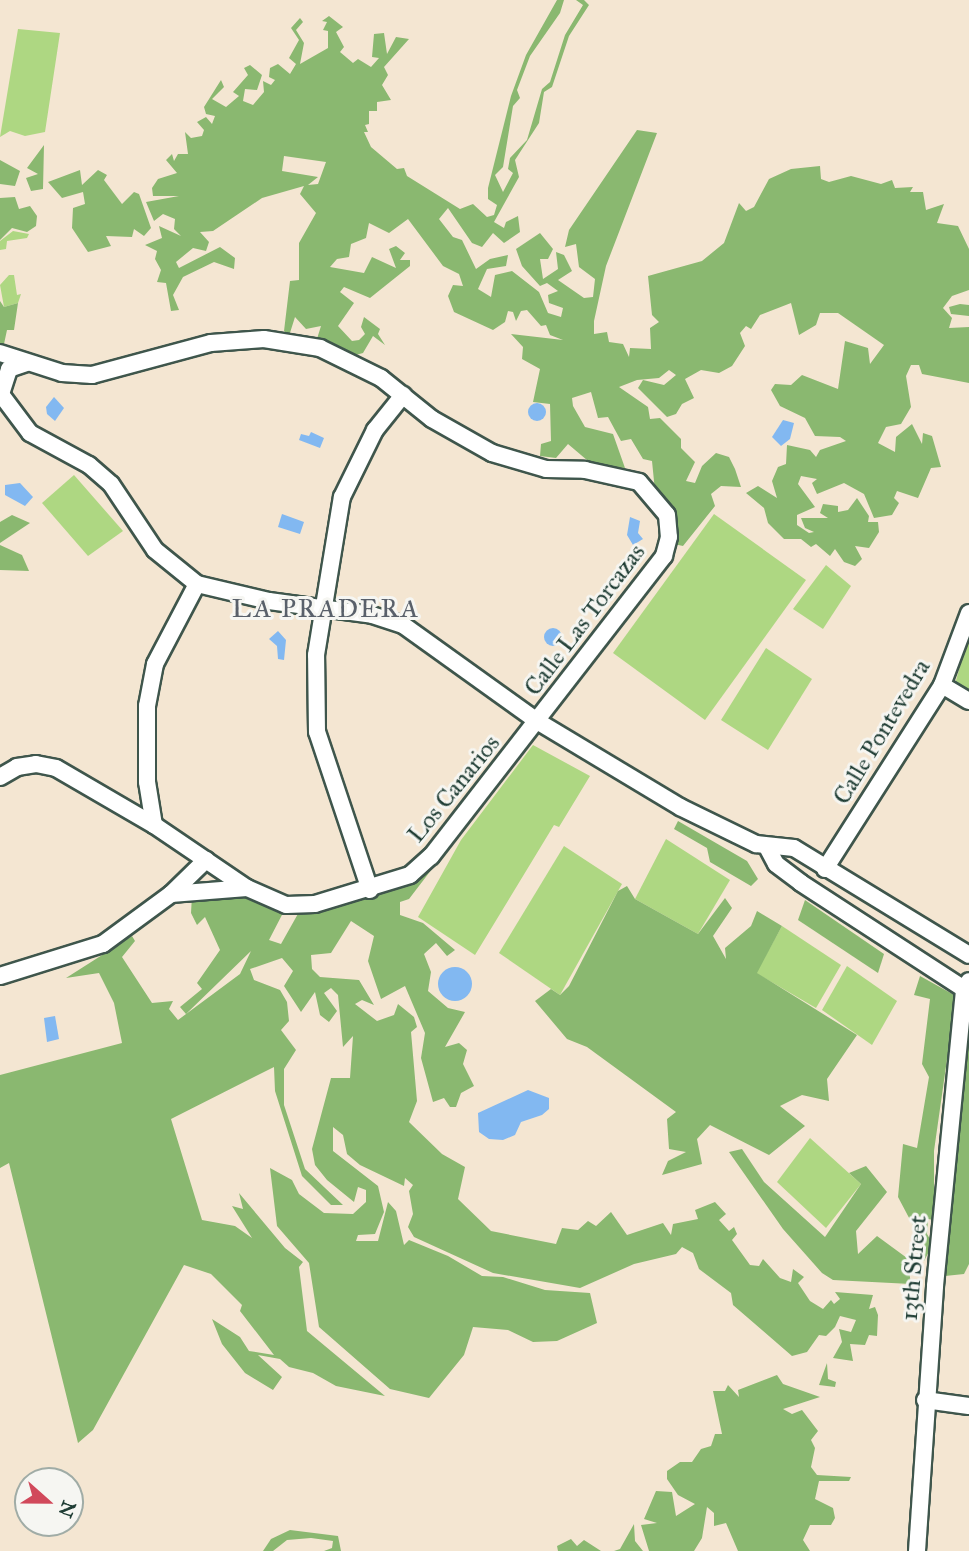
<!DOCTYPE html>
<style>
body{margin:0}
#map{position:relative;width:969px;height:1551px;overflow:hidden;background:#f4e6d2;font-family:"IM FELL Great Primer",serif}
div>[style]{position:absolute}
.green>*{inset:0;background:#aed782}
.forest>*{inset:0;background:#8ab870}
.water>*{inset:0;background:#82b8f1}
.round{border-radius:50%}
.roads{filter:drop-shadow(2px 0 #3f564c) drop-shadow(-2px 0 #3f564c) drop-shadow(0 2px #3f564c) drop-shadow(0 -2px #3f564c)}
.minor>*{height:16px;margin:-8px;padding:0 8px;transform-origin:8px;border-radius:8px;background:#fff}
span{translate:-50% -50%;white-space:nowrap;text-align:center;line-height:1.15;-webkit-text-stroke:6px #f6f6f2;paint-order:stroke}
.street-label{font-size:24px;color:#1f3d34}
.neighbourhood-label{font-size:26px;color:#59606a;letter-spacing:2px}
.north{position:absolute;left:14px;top:1467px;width:70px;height:70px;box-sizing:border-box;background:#f6f6f2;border:2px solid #a0aca6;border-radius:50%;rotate:111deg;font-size:19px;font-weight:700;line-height:28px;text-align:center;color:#1f3d34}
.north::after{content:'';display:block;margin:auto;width:24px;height:32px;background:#d1495b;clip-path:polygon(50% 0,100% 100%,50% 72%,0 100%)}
</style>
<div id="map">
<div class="green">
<div style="clip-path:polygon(18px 29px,60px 33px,45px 132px,25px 136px,10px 131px,0 137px)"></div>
<div style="clip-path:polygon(13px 231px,29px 234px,27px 238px,7px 241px,6px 249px,0 250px,0 241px)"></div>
<div style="clip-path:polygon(9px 275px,14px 275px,17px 295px,21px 294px,18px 303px,4px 307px,0 285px)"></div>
<div style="clip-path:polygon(74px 475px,123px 531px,88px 556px,42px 503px)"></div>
<div style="clip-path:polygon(714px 514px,806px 580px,705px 720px,613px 653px)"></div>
<div style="clip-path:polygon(826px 565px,851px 586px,823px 629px,793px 609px)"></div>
<div style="clip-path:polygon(969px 634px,969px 691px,955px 684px)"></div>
<div style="clip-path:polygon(766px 648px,812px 679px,768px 750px,721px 720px)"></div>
<div style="clip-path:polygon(533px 745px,590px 776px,559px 827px,554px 825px,475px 955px,418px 917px,461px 840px)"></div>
<div style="clip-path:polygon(666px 839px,730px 880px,698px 934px,635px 899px)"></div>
<div style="clip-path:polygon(564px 846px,622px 884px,560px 995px,499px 953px)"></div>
<div style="clip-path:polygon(782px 926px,841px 965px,816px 1008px,756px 973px)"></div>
<div style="clip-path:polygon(847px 966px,897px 1001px,872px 1045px,822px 1010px)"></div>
<div style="clip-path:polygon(810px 1138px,861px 1184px,826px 1228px,777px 1182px)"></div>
</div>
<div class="forest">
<div style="clip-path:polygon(evenodd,557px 0,564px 0,560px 13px,530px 56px,517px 90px,520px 98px,513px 106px,503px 167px,495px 175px,503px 192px,513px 173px,508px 169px,510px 158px,527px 140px,542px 89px,550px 82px,565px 35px,583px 5px,576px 0,584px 0,589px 5px,569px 36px,552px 87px,544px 92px,539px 123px,515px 160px,519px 177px,494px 222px,504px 228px,506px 222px,518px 216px,520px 232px,504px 243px,493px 233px,482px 247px,472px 243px,448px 208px,439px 219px,453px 237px,462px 240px,476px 269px,490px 259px,508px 255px,506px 266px,487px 269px,478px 289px,491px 297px,495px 275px,512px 271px,539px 292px,548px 313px,561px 317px,563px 308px,549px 303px,548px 295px,558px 291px,547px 283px,540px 286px,522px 266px,516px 249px,540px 233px,553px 249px,548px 259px,540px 259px,543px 279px,558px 269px,556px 252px,564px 255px,572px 271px,558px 280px,584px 298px,593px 297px,595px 279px,579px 267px,576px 244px,565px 247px,569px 230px,637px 130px,657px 133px,606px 266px,594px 321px,594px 334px,607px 332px,609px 342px,623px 344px,629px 357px,630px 348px,651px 349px,650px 328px,659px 322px,652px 315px,648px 276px,702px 261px,724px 243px,739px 203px,746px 211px,754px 207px,769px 179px,791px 169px,820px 166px,821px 179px,829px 182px,851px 176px,881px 184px,892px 180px,895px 188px,913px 187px,910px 192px,923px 192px,926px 210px,944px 204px,937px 223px,958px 226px,969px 249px,969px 290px,952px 296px,943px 308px,952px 318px,949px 328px,969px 327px,969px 383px,922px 374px,919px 365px,911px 365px,906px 376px,911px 407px,901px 424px,886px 427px,878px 443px,895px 452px,896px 437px,912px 424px,922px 444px,923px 433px,932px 436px,941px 467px,931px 468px,918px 498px,897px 491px,894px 498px,899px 503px,892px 515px,874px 518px,864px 494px,844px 483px,817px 494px,812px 483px,817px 479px,801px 476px,798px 484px,815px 507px,797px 515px,797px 525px,809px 533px,814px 532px,805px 528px,801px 518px,828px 518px,820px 513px,823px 504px,838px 506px,838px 512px,848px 510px,857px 498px,869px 516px,868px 522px,878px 522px,879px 532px,869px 548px,855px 546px,862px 559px,855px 566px,844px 562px,835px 549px,830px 556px,816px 544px,811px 547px,801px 539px,784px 539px,768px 523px,764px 508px,746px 493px,758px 486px,777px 498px,772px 481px,778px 467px,786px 464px,787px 445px,810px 450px,816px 457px,820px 450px,846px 441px,840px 437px,815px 436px,805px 418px,780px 406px,771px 390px,775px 384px,791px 385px,802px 375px,838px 389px,845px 341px,868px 348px,870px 364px,884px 345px,838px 313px,820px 313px,816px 325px,799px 335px,791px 303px,760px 315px,751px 329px,746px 326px,740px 333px,745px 346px,732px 366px,719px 373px,701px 370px,685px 379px,694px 398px,682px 404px,676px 414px,667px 417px,638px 388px,643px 380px,664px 385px,676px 375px,669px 370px,659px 378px,637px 380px,619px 387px,648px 407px,650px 419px,660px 418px,681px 439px,681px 448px,695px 462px,686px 481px,695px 483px,702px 466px,716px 453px,729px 457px,735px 469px,741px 487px,721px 486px,711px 494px,715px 506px,683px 546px,660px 541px,652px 461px,643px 459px,631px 439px,621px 441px,608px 417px,598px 418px,591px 392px,572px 398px,573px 406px,585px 427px,613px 434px,625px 468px,594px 466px,568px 444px,556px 458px,540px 456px,541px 444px,551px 441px,550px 404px,533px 402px,540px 369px,522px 359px,523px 347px,511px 334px,563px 340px,550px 335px,546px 325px,541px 326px,527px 310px,521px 311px,516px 321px,513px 312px,508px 311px,505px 322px,493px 330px,454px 312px,448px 296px,453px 285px,463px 286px,459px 274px,443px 266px,408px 219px,389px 233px,369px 223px,366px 238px,351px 244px,349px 257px,337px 259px,330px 267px,364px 273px,372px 257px,396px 268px,389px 249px,396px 246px,405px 253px,400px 260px,410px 260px,410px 266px,370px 298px,344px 287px,340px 292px,354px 303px,338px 326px,352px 341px,359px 340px,365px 334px,361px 327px,364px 317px,380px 329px,378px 334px,385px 345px,373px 336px,363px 353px,352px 356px,316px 342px,321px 326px,306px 329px,295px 317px,289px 336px,284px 331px,290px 281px,299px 280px,299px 243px,316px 213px,300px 194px,304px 186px,262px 198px,213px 231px,200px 232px,209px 242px,206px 251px,193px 248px,176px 262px,179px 268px,220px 247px,235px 258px,234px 269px,214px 262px,183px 277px,173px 295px,179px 310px,171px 311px,166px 283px,157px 282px,161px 270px,155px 259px,157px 251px,145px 245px,162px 238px,159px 226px,181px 236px,174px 229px,175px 219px,163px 214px,154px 221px,146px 202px,179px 196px,153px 196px,152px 188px,158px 179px,177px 173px,166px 160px,172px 154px,174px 161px,178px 154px,188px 154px,185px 132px,191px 138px,202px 136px,204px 130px,197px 122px,206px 117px,212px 124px,215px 116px,206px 114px,204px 107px,221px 80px,224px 87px,212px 99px,226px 107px,239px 96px,233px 92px,248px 75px,244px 68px,250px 65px,262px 75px,257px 90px,245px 89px,243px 101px,253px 105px,264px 92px,263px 81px,271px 85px,275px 80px,269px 77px,270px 68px,278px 64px,290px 74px,296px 64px,289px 58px,299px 40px,291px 28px,300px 18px,303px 22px,296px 30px,304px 43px,300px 64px,328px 48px,328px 31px,323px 30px,327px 22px,322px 21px,329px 16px,343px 27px,336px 32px,344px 47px,340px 52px,353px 63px,358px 59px,371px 67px,379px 58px,372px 57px,374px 34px,384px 33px,387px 54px,396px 37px,409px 39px,384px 67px,388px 75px,382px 85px,391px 100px,377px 102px,377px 111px,369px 111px,369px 124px,365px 125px,368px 132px,364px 132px,371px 147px,397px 169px,404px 168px,407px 176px,460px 209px,473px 204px,487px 217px,494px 215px,497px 205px,488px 199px,488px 188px,511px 96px,526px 55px,557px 0,284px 156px,326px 162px,318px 184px,308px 185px,318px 177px,282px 171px,284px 156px)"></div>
<div style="clip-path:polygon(44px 145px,43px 189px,31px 191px,26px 178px,38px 174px,27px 168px)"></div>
<div style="clip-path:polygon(0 160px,20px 171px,15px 186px,0 184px)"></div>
<div style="clip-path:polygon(80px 170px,82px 185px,98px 170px,107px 175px,104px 180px,122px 204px,134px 192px,139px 194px,151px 228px,144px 236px,134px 229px,132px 237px,106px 236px,111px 246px,88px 252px,72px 228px,73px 208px,85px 204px,83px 192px,62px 198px,48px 182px)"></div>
<div style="clip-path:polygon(15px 197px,19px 209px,30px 206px,37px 216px,36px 226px,27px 232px,12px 228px,0 240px,0 198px)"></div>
<div style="clip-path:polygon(0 301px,4px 307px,18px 303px,14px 330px,7px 330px,4px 344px,0 343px)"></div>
<div style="clip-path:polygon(960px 304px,969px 305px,969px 316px,951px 314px,949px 307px)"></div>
<div style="clip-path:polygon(12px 515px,30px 523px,0 543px,0 522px)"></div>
<div style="clip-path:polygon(0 545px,22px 555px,29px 571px,0 570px)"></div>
<div style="clip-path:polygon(530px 741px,409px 899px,400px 902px,400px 915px,423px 923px,455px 950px,447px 956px,436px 943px,424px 954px,431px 972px,428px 991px,448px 1008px,465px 1012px,445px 1047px,459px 1043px,467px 1050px,463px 1064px,474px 1086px,461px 1093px,456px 1107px,450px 1107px,444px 1098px,433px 1102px,421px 1058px,425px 1033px,405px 986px,381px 999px,368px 961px,374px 936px,351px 921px,331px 953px,311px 955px,312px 969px,320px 977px,359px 980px,374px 1005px,362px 1000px,355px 1004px,377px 1021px,394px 1015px,398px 1004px,414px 1017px,417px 1027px,411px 1032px,417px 1101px,409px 1122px,442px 1154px,465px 1167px,458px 1199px,491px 1231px,556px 1244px,562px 1228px,578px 1230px,588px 1221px,596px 1226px,611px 1212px,627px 1235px,663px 1223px,671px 1235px,673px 1224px,698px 1219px,695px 1210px,715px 1202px,726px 1214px,719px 1220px,729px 1231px,734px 1227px,737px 1234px,732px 1240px,750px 1265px,759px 1266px,763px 1259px,780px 1278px,791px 1282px,793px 1269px,804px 1277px,798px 1283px,810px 1301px,823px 1309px,831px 1300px,834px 1304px,840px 1299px,835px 1292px,873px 1295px,869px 1309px,875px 1307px,878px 1315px,877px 1336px,869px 1335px,865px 1345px,850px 1344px,853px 1361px,833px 1358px,842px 1342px,839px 1329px,851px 1332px,856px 1320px,840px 1316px,835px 1327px,826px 1336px,819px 1335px,807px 1352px,792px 1356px,733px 1305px,731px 1293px,699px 1269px,693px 1253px,682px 1247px,676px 1254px,634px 1264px,580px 1288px,493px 1273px,414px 1237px,408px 1227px,413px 1214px,409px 1191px,413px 1185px,405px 1178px,404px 1186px,360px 1165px,347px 1154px,343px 1135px,333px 1127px,333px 1151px,378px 1186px,384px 1212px,375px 1234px,358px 1235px,356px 1241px,378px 1241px,388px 1202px,396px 1211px,404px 1245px,409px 1240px,448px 1256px,482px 1276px,503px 1277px,545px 1290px,590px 1293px,597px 1323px,557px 1341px,533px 1342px,508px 1330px,473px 1327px,464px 1355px,429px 1398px,390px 1389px,319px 1327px,309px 1263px,277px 1226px,270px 1168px,292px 1180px,299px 1194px,324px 1213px,353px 1214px,366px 1202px,366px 1190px,358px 1187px,354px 1202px,327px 1180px,315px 1165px,312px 1149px,331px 1078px,350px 1078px,353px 1036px,343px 1047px,338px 995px,331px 988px,324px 993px,337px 1011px,329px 1022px,320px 1015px,315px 992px,301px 1012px,284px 986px,293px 971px,282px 958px,250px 969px,254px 980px,280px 990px,287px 1002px,289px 1021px,281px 1030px,296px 1050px,284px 1069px,284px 1105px,305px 1169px,343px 1205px,331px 1205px,302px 1176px,275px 1091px,274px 1067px,171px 1119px,202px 1220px,235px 1226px,252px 1238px,232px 1206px,243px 1209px,239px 1193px,285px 1248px,303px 1262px,299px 1267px,307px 1331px,385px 1396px,336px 1386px,313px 1373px,289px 1367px,280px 1359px,258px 1355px,282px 1377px,273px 1390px,245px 1373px,222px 1344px,212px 1319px,240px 1337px,249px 1351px,274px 1355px,240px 1311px,242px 1305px,211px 1274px,184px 1265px,93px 1430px,78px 1443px,9px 1163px,0 1168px,0 1075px,122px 1043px,114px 1003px,99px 973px,66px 978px,132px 936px,135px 941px,122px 957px,152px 1003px,173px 1001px,169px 1009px,178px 1020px,240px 974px,251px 951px,186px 1014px,180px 1007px,202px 989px,197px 983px,220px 950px,205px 917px,197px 925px,191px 913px,192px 895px,247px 891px,284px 911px,269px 940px,281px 944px,299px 912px,412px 879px)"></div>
<div style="clip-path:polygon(678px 821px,747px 861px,758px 879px,751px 886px,710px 862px,707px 848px,674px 829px)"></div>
<div style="clip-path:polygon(627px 886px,635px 899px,698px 934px,725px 898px,732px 908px,713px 936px,726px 959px,725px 948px,751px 926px,757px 911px,782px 926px,757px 973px,857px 1035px,827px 1079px,829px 1101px,802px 1095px,780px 1106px,805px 1126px,769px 1155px,710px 1125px,697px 1139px,702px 1164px,662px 1175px,668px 1161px,686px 1152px,669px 1149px,667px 1119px,676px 1112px,587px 1047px,567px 1039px,535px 1001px,551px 989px,560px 995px,569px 986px,618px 891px)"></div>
<div style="clip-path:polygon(805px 900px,884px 954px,878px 973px,798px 920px)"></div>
<div style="clip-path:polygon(920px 976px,956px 996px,934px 1151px,934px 1220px,928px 1219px,927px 1234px,933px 1244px,924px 1261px,911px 1246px,916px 1231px,898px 1197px,903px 1144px,917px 1148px,929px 1077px,922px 1064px,930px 999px,914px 995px)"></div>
<div style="clip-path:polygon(969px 1011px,969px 1264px,964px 1274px,945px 1276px)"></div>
<div style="clip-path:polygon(742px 1149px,764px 1182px,825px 1237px,861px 1184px,849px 1173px,866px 1166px,887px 1192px,856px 1231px,858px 1254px,877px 1236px,907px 1258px,911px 1284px,833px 1280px,822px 1273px,783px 1229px,729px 1152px)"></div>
<div style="clip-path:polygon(827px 1363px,828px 1379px,836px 1382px,835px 1387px,819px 1385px)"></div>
<div style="clip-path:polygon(777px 1375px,783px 1384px,820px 1397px,783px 1409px,792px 1414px,802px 1410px,818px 1431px,811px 1440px,815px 1448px,811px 1467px,817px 1475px,851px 1477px,849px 1481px,819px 1481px,815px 1499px,833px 1508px,835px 1518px,831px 1525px,810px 1525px,803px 1540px,810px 1551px,738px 1551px,726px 1523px,714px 1526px,714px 1513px,707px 1507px,702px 1538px,694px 1551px,649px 1551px,641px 1525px,657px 1523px,644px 1519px,656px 1491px,672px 1492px,676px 1516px,695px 1504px,678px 1495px,667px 1479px,667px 1471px,680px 1462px,692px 1462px,701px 1449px,711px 1446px,715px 1434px,722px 1434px,713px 1391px,725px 1391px,728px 1385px,739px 1397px,738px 1390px)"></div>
<div style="clip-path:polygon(634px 1524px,635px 1541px,643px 1551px,614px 1551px,620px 1549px)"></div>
<div style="clip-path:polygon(290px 1530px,338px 1536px,341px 1551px,324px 1551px,332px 1548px,333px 1541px,311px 1538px,287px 1540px,273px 1551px,263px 1551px,271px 1539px)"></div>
<div style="clip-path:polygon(571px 1539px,577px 1546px,584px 1540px,601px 1551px,529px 1551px,558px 1551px,557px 1546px)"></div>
</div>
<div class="water">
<div style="clip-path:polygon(54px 397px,64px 408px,55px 421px,47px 414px,46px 407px)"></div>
<div class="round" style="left:528px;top:403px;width:18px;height:18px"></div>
<div style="clip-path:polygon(783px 420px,794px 423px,790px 439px,781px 446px,772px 437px)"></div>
<div style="clip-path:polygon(311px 432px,324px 438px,320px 448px,299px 440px,301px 434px,309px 436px)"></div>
<div style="clip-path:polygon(20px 483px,33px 497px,25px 506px,5px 495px,5px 485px)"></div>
<div style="clip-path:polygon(282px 514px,304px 522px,300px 534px,278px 527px)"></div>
<div style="clip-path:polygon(630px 517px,640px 521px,638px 533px,643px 539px,633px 545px,627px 535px)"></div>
<div class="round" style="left:544px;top:628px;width:18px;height:18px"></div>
<div style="clip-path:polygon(278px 631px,286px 640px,284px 660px,278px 659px,277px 646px,269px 639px)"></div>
<div class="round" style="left:438px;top:967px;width:34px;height:34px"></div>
<div style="clip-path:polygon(55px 1016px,59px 1039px,47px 1042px,44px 1018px)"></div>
<div style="clip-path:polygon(528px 1090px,549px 1098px,549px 1109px,542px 1115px,521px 1122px,515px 1135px,503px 1140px,489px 1139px,479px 1132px,478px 1113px)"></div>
</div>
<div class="roads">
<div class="minor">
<div style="left:0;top:353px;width:65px;rotate:17.9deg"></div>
<div style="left:62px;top:373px;width:30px;rotate:4deg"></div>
<div style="left:92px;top:375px;width:123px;rotate:-15.1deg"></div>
<div style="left:211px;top:343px;width:53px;rotate:-4.3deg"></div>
<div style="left:264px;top:339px;width:57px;rotate:9.1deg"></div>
<div style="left:320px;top:348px;width:68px;rotate:26.2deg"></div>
<div style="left:381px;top:378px;width:65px;rotate:38.8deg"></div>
<div style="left:432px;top:419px;width:69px;rotate:29.5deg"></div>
<div style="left:492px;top:453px;width:56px;rotate:16.5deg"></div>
<div style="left:546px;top:469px;width:39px;rotate:1deg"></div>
<div style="left:585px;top:470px;width:55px;rotate:12.5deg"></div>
<div style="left:639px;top:482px;width:43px;rotate:49.7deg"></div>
<div style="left:667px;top:515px;width:22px;rotate:85deg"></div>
<div style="left:669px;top:537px;width:20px;rotate:105deg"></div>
<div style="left:664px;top:556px;width:380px;rotate:127.8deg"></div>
<div style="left:431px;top:856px;width:28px;rotate:138deg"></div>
<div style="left:410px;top:875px;width:99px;rotate:163deg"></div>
<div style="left:315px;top:904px;width:29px;rotate:178deg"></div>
<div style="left:286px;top:905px;width:43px;rotate:-156.4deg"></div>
<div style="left:247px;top:888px;width:112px;rotate:-145.9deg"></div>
<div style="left:154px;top:825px;width:44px;rotate:-99.2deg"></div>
<div style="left:147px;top:782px;width:76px;rotate:-90deg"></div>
<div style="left:147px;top:706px;width:43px;rotate:-79.2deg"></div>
<div style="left:155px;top:664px;width:90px;rotate:-62.3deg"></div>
<div style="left:0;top:393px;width:50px;rotate:53.1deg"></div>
<div style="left:30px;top:433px;width:67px;rotate:28.5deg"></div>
<div style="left:89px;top:465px;width:29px;rotate:41deg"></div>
<div style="left:111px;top:484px;width:79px;rotate:56.3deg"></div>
<div style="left:155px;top:550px;width:54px;rotate:39deg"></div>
<div style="left:197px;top:584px;width:74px;rotate:13.3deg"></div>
<div style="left:269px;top:601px;width:104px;rotate:7.7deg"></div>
<div style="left:372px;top:615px;width:33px;rotate:18deg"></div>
<div style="left:403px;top:625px;width:165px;rotate:35.6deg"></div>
<div style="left:537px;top:721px;width:167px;rotate:31deg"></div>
<div style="left:680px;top:807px;width:85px;rotate:26deg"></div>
<div style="left:756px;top:844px;width:38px;rotate:6deg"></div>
<div style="left:794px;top:848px;width:205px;rotate:31.4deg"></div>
<div style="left:1px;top:394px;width:26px;rotate:-72deg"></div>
<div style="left:9px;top:369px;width:18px;rotate:-19deg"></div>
<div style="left:942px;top:685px;width:31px;rotate:31deg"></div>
<div style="left:0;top:777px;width:20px;rotate:-30deg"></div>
<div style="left:17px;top:767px;width:19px;rotate:-9deg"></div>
<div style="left:36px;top:764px;width:20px;rotate:11deg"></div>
<div style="left:56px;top:768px;width:113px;rotate:30.2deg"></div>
<div style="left:767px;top:847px;width:19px;rotate:62deg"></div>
<div style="left:776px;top:864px;width:31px;rotate:37deg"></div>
<div style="left:801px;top:883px;width:200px;rotate:33deg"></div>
<div style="left:825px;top:869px;width:218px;rotate:-57.5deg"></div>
<div style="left:942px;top:685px;width:77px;rotate:-69.4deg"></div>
<div style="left:370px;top:890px;width:167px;rotate:-108.5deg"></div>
<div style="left:317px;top:732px;width:77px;rotate:-90.7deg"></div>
<div style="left:316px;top:655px;width:160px;rotate:-80.7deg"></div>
<div style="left:342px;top:497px;width:75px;rotate:-63.8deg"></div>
<div style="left:375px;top:430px;width:45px;rotate:-51.3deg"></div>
<div style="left:171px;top:894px;width:76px;rotate:-4.5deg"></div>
<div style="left:0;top:976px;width:108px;rotate:-17.3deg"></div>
<div style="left:103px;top:944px;width:84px;rotate:-36.3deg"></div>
<div style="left:171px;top:894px;width:49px;rotate:-44.2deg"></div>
<div style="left:925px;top:1400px;width:44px;rotate:7.8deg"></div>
<div style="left:917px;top:1551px;width:266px;rotate:-86.1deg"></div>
<div style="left:935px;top:1286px;width:297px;rotate:-84.4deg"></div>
<div style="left:964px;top:990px;width:10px;rotate:-61deg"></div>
</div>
</div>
<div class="street-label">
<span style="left:585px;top:620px;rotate:-53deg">Calle Las Torcazas</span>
<span style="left:882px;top:732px;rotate:-59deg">Calle Pontevedra</span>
<span style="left:454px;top:789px;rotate:-51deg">Los Canarios</span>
<span style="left:914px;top:1268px;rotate:-85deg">13th Street</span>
</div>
<div class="neighbourhood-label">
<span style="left:326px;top:609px">LA PRADERA</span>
</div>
<div class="north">N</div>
</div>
